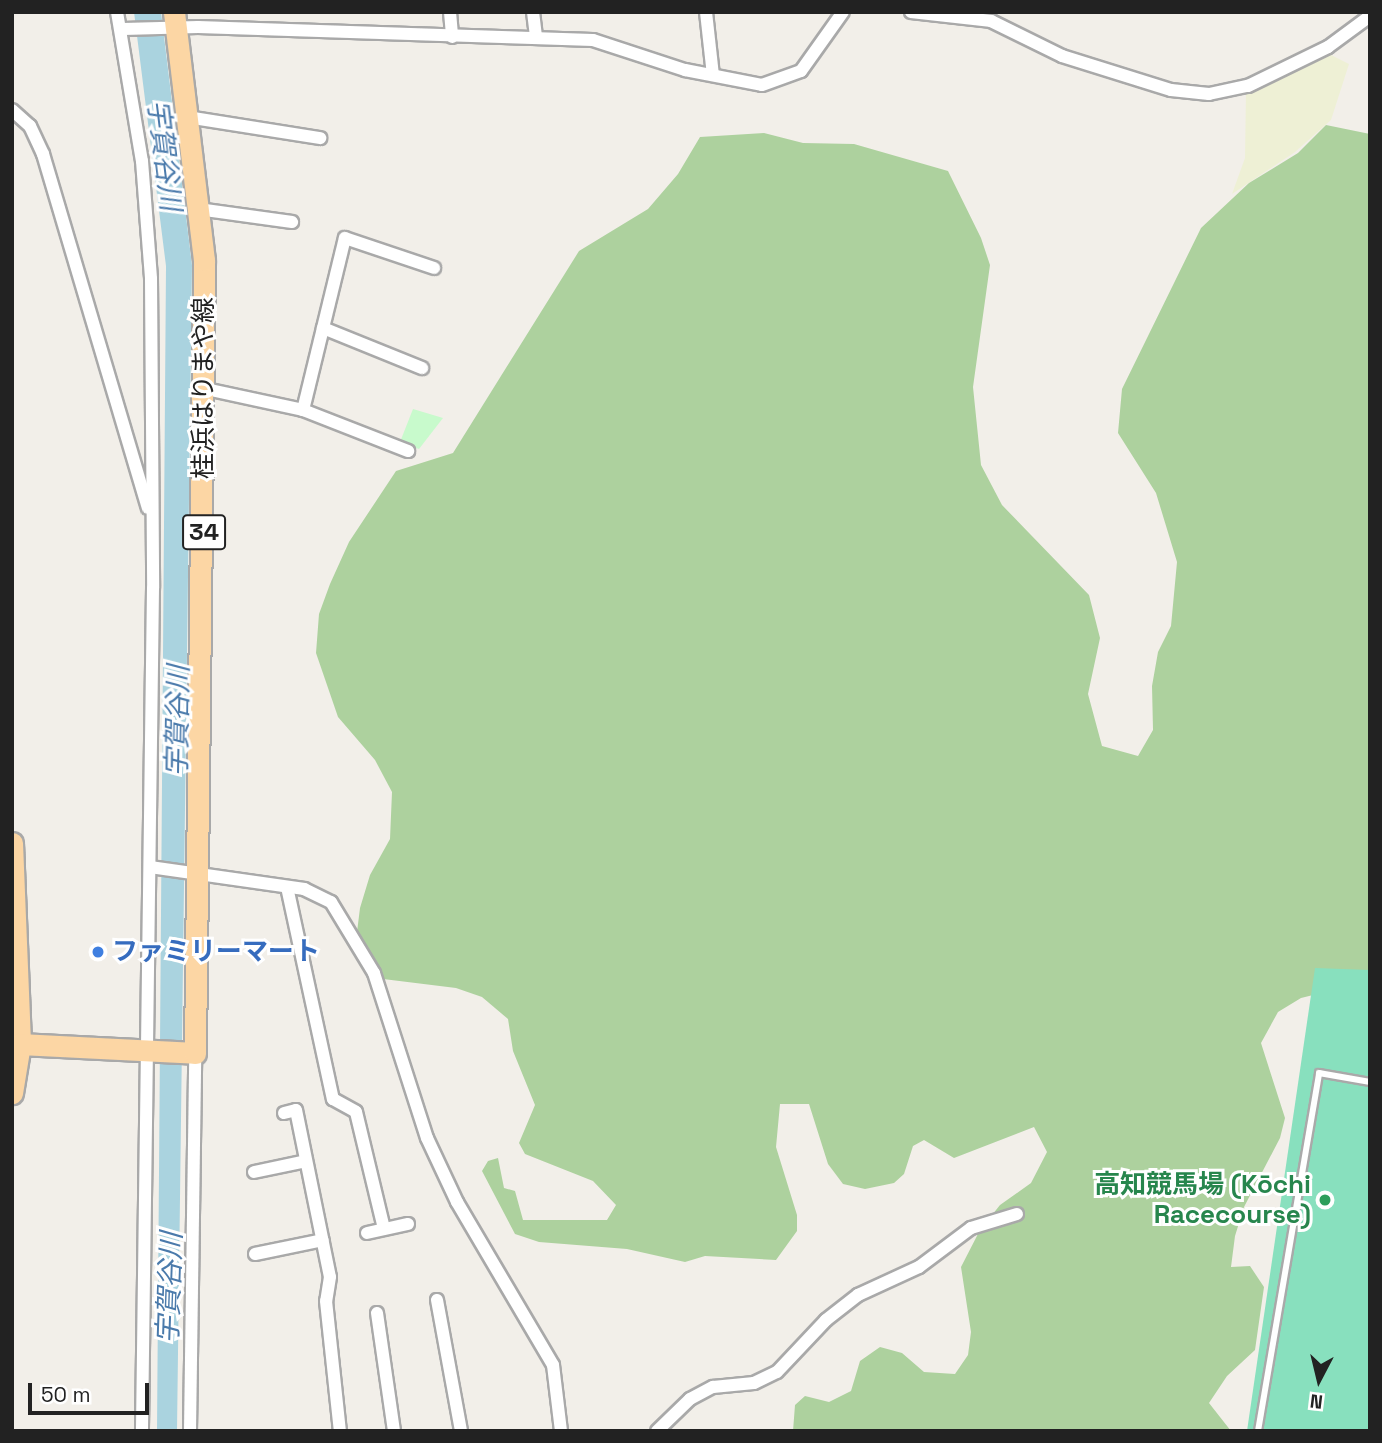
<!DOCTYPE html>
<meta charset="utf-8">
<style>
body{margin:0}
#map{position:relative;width:1382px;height:1443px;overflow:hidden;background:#f2efe9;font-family:"Space Grotesk","Noto Sans JP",sans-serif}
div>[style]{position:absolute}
.farmland>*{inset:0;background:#eef0d5}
.forest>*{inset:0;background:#add19e}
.park>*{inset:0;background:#c8facc}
.pitch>*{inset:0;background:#88e0be}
.water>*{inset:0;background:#aad3df}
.roads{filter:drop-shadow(2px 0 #a9a9a9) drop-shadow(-2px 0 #a9a9a9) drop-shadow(0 2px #a9a9a9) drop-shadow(0 -2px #a9a9a9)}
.service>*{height:6px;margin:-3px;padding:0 3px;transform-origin:3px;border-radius:3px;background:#fff}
.minor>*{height:12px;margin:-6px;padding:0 6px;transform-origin:6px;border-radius:6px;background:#fff}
.primary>*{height:21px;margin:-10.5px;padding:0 10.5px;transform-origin:10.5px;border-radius:10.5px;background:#fcd6a4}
.dots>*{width:19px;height:19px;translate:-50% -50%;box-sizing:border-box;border:4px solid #fff;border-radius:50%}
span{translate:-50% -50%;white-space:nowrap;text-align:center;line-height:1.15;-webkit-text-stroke:6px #fff;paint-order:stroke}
.shield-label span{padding:2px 5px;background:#fff;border:2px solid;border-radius:5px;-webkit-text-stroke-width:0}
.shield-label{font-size:24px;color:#222;font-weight:700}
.street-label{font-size:26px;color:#222}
.shop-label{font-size:26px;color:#366cbe;font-weight:700}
.left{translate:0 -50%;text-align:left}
.leisure-label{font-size:26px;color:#27864d;font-weight:700}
.right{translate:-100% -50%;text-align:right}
.water-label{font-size:28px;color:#4a7aab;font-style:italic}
.frame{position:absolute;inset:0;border:14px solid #222;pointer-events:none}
.north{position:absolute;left:1284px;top:1345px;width:70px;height:70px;-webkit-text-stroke:5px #fff;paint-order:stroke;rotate:187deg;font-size:19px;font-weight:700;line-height:28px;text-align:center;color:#222}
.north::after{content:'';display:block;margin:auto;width:24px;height:32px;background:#222;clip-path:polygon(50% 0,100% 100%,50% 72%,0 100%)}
.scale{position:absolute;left:28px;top:1383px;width:121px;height:32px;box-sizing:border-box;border:4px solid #222;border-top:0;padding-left:9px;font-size:21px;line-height:24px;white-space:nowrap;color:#222;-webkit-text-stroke:5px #fff;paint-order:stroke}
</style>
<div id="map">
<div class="farmland">
<div style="clip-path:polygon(1325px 52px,1349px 64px,1331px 120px,1295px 152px,1232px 194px,1245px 158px,1246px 91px)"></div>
</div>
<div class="forest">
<div style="clip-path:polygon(1326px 125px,1370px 134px,1370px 981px,1301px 998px,1278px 1012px,1261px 1043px,1285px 1118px,1280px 1138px,1244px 1207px,1235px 1236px,1231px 1267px,1250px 1266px,1264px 1287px,1255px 1350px,1227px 1376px,1209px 1403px,1231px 1431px,793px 1431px,795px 1405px,805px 1396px,829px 1402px,851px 1391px,860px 1361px,880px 1347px,902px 1353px,924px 1372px,955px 1374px,968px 1355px,971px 1332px,961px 1267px,980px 1230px,1000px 1205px,1031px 1183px,1047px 1152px,1034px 1127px,954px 1158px,924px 1140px,913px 1146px,904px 1174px,894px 1183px,865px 1189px,843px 1184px,828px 1164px,809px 1104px,780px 1104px,776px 1147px,797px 1215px,797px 1231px,776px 1260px,705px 1256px,685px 1262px,627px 1249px,539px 1242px,515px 1234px,482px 1171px,488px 1161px,498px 1158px,504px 1188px,515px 1191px,523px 1220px,607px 1220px,616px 1205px,593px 1181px,525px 1154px,519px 1143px,535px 1105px,513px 1051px,508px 1019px,482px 997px,456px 988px,367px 977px,355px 948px,360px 908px,370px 875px,390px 839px,392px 792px,375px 760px,338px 717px,316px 653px,319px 614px,330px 584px,349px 542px,396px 471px,453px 453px,579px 251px,648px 209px,678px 174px,700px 137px,764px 133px,803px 143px,854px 144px,948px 171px,981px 238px,990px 265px,973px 387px,981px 465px,1002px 505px,1089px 595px,1100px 638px,1088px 694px,1102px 746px,1138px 756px,1153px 730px,1152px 686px,1158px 652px,1171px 626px,1177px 562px,1156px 493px,1118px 433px,1122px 389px,1201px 228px,1249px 183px,1298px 153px)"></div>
</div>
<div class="park">
<div style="clip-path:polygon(413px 409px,443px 418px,419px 449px,400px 442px)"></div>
</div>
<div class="pitch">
<div style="clip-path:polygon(1315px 968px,1370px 970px,1370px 1431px,1247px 1431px)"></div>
</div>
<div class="water">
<div style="clip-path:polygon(134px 12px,161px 12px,192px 265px,177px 1431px,157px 1431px,166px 266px)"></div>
</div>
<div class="roads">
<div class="service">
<div style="left:1258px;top:1431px;width:363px;rotate:-80.3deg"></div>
<div style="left:1319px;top:1073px;width:52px;rotate:10deg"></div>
</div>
<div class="minor">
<div style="left:117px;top:12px;width:151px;rotate:80.5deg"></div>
<div style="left:142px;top:161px;width:118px;rotate:85.6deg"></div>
<div style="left:151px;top:279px;width:309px;rotate:89.6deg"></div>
<div style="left:153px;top:588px;width:843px;rotate:90.75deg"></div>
<div style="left:450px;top:12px;width:25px;rotate:85deg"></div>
<div style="left:533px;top:12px;width:25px;rotate:83deg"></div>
<div style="left:706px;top:12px;width:63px;rotate:83.7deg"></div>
<div style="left:911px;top:12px;width:81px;rotate:6.4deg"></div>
<div style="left:991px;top:21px;width:79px;rotate:26.2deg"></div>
<div style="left:1062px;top:56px;width:114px;rotate:17.3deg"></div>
<div style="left:1171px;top:90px;width:38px;rotate:6deg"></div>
<div style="left:1209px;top:94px;width:40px;rotate:-12deg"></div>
<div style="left:1248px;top:86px;width:89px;rotate:-26deg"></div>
<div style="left:1328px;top:47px;width:52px;rotate:-36.4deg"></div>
<div style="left:123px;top:29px;width:75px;rotate:-1.5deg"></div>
<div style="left:198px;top:27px;width:395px;rotate:1.9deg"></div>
<div style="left:593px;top:40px;width:97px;rotate:18.1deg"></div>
<div style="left:685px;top:70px;width:78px;rotate:11deg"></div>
<div style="left:762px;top:85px;width:41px;rotate:-19.7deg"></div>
<div style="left:801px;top:71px;width:72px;rotate:-54.6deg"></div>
<div style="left:12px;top:110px;width:24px;rotate:42deg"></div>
<div style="left:30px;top:126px;width:31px;rotate:65deg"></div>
<div style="left:43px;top:154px;width:369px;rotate:73.5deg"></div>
<div style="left:187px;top:117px;width:135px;rotate:9deg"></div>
<div style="left:198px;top:209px;width:95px;rotate:7.9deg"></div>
<div style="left:323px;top:328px;width:107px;rotate:22deg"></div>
<div style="left:206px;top:389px;width:99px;rotate:12.2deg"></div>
<div style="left:303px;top:410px;width:113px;rotate:21.3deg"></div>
<div style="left:303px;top:410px;width:177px;rotate:-76.3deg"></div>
<div style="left:345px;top:238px;width:94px;rotate:18.6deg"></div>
<div style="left:150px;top:867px;width:156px;rotate:8.1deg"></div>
<div style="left:304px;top:889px;width:30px;rotate:26deg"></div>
<div style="left:331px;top:902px;width:83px;rotate:58.8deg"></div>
<div style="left:374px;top:973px;width:173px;rotate:72.2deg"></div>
<div style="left:427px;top:1138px;width:71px;rotate:64.9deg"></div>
<div style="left:457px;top:1202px;width:189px;rotate:59.5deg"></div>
<div style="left:553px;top:1365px;width:66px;rotate:83.1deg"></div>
<div style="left:287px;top:887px;width:217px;rotate:77.8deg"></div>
<div style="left:333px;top:1099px;width:26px;rotate:29deg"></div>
<div style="left:356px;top:1112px;width:120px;rotate:76.5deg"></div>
<div style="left:284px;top:1113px;width:12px;rotate:-14deg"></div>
<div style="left:296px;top:1110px;width:170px;rotate:78.5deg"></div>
<div style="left:330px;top:1277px;width:24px;rotate:99deg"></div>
<div style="left:326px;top:1301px;width:131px;rotate:83.9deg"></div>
<div style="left:254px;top:1172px;width:53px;rotate:-11.9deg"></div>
<div style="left:367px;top:1233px;width:42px;rotate:-12.4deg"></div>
<div style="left:255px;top:1254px;width:69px;rotate:-11.6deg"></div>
<div style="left:437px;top:1300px;width:133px;rotate:79.6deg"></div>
<div style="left:377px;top:1313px;width:119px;rotate:81.8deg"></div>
<div style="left:190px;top:1431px;width:378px;rotate:-89.2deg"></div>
<div style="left:657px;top:1431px;width:46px;rotate:-44.1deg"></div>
<div style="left:690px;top:1399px;width:26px;rotate:-28deg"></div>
<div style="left:713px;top:1387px;width:41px;rotate:-5.6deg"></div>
<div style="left:754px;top:1383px;width:25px;rotate:-26deg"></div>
<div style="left:777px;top:1372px;width:71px;rotate:-46.7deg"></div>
<div style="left:826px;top:1320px;width:41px;rotate:-38deg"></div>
<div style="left:858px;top:1295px;width:67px;rotate:-24.7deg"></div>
<div style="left:919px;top:1267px;width:65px;rotate:-36.9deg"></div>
<div style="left:971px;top:1228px;width:48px;rotate:-16.9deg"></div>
</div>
<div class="primary">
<div style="left:12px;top:843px;width:201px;rotate:87.7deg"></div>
<div style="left:20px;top:1044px;width:50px;rotate:99.3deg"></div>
<div style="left:20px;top:1044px;width:175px;rotate:2.9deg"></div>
<div style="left:195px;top:1053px;width:793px;rotate:-89.35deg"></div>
<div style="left:204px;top:260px;width:250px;rotate:-96.9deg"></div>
</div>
</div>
<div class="dots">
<div style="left:98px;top:952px;background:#3f7fe0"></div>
<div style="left:1325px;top:1200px;background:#2e9e5b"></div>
</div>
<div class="shield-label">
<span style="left:204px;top:532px">34</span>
</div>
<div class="street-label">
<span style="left:204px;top:388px;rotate:-90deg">桂浜はりまや線</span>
</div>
<div class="shop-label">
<span class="left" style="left:112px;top:952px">ファミリーマート</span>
</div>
<div class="leisure-label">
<span class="right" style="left:1311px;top:1200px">高知競馬場 (Kōchi<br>Racecourse)</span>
</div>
<div class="water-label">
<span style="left:165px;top:155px;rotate:83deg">宇賀谷川</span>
<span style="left:177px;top:721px;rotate:-89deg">宇賀谷川</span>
<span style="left:169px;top:1288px;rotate:-88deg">宇賀谷川</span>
</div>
<div class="frame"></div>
<div class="north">N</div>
<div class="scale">50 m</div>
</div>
